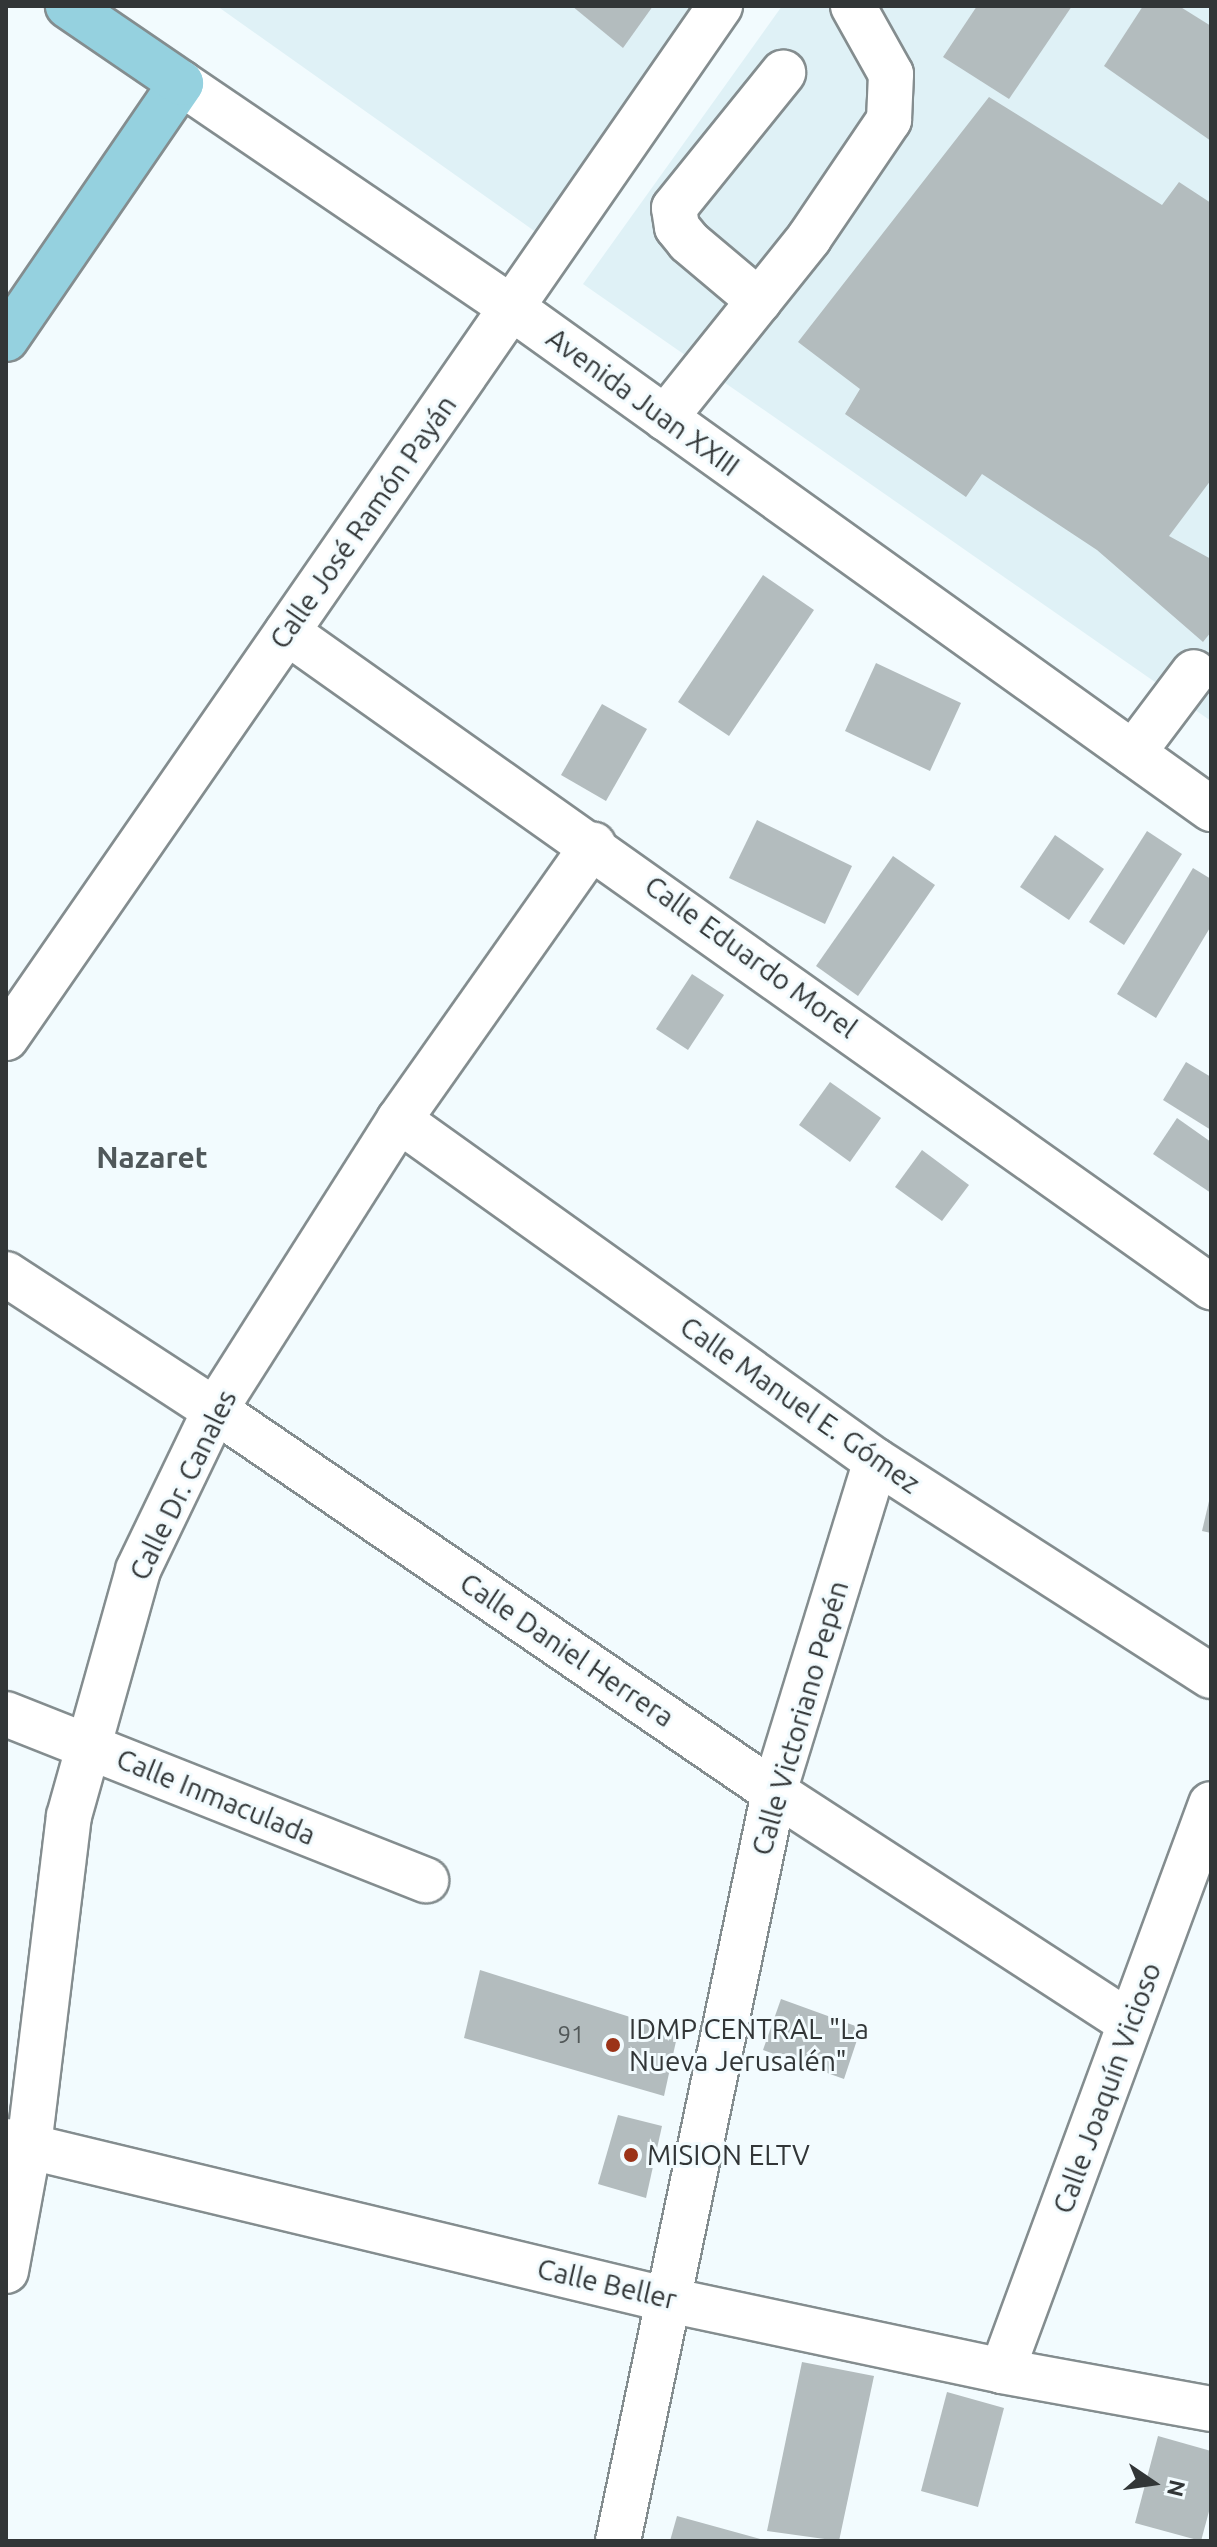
<!DOCTYPE html>
<meta charset="utf-8">
<style>
body{margin:0}
#map{position:relative;width:1217px;height:2547px;overflow:hidden;background:#f2fbfe;font-family:Ubuntu,sans-serif}
div>[style]{position:absolute}
.built>*{inset:0;background:#dff1f6}
.building>*{inset:0;background:#b3bcbe}
.roads{filter:drop-shadow(2px 0 #848d8f) drop-shadow(-2px 0 #848d8f) drop-shadow(0 2px #848d8f) drop-shadow(0 -2px #848d8f)}
.minor>*{height:44px;margin:-22px;padding:0 22px;transform-origin:22px;border-radius:22px;background:#fff}
.major>*{height:44px;margin:-22px;padding:0 22px;transform-origin:22px;border-radius:22px;background:#95d1df}
.dots>*{width:22px;height:22px;translate:-50% -50%;box-sizing:border-box;border:4px solid #f2fbfe;border-radius:50%}
span{translate:-50% -50%;white-space:nowrap;text-align:center;line-height:1.15;-webkit-text-stroke:6px #f2fbfe;paint-order:stroke}
.number-label{font-size:24px;color:#525859}
.number-label span{-webkit-text-stroke-width:0}
.street-label{font-size:28px;color:#323637}
.poi-label{font-size:28px;color:#323637}
.left{translate:0 -50%;text-align:left}
.neighbourhood-label{font-size:30px;color:#50585a;font-weight:700}
.frame{position:absolute;inset:0;border:8px solid #323637;pointer-events:none}
.north{position:absolute;left:1113px;top:2443px;width:80px;height:80px;-webkit-text-stroke:6px #f2fbfe;paint-order:stroke;rotate:103deg;font-size:22px;font-weight:700;line-height:32px;text-align:center;color:#323637}
.north::after{content:'';display:block;margin:auto;width:28px;height:36px;background:#323637;clip-path:polygon(50% 0,100% 100%,50% 72%,0 100%)}
</style>
<div id="map">
<div class="built">
<div style="clip-path:polygon(217px 6px,696px 6px,540px 235px)"></div>
<div style="clip-path:polygon(782px 6px,1211px 6px,1211px 721px,583px 284px)"></div>
</div>
<div class="building">
<div style="clip-path:polygon(572px 6px,653px 6px,623px 48px)"></div>
<div style="clip-path:polygon(977px 6px,1072px 6px,1009px 99px,943px 57px)"></div>
<div style="clip-path:polygon(1143px 6px,1179px 6px,1211px 26px,1211px 141px,1104px 66px)"></div>
<div style="clip-path:polygon(989px 97px,1162px 205px,1179px 182px,1211px 203px,1211px 480px,1169px 536px,1211px 559px,1211px 632px,1203px 642px,1097px 550px,982px 474px,966px 497px,845px 414px,860px 389px,798px 342px)"></div>
<div style="clip-path:polygon(763px 575px,814px 610px,729px 736px,678px 702px)"></div>
<div style="clip-path:polygon(876px 663px,961px 703px,930px 771px,845px 731px)"></div>
<div style="clip-path:polygon(602px 704px,647px 729px,606px 801px,561px 775px)"></div>
<div style="clip-path:polygon(757px 820px,852px 866px,825px 924px,729px 878px)"></div>
<div style="clip-path:polygon(1147px 831px,1182px 854px,1124px 945px,1089px 922px)"></div>
<div style="clip-path:polygon(1055px 835px,1104px 869px,1069px 920px,1020px 887px)"></div>
<div style="clip-path:polygon(893px 856px,935px 885px,858px 996px,816px 966px)"></div>
<div style="clip-path:polygon(1193px 868px,1211px 879px,1211px 926px,1156px 1018px,1117px 994px)"></div>
<div style="clip-path:polygon(692px 974px,724px 995px,688px 1050px,656px 1029px)"></div>
<div style="clip-path:polygon(1186px 1062px,1211px 1077px,1211px 1130px,1163px 1100px)"></div>
<div style="clip-path:polygon(830px 1082px,881px 1118px,850px 1162px,799px 1125px)"></div>
<div style="clip-path:polygon(1177px 1118px,1211px 1142px,1211px 1193px,1153px 1154px)"></div>
<div style="clip-path:polygon(922px 1150px,969px 1185px,942px 1221px,895px 1187px)"></div>
<div style="clip-path:polygon(1210px 1497px,1211px 1497px,1211px 1533px,1202px 1531px)"></div>
<div style="clip-path:polygon(480px 1970px,678px 2032px,664px 2096px,464px 2038px)"></div>
<div style="clip-path:polygon(781px 1999px,861px 2028px,844px 2079px,763px 2050px)"></div>
<div style="clip-path:polygon(618px 2115px,662px 2126px,646px 2198px,598px 2184px)"></div>
<div style="clip-path:polygon(802px 2362px,874px 2376px,839px 2541px,767px 2531px)"></div>
<div style="clip-path:polygon(947px 2392px,1004px 2408px,978px 2507px,921px 2491px)"></div>
<div style="clip-path:polygon(1158px 2436px,1211px 2451px,1211px 2504px,1201px 2541px,1135px 2523px)"></div>
<div style="clip-path:polygon(677px 2516px,764px 2540px,764px 2541px,670px 2541px)"></div>
</div>
<div class="roads">
<div class="minor">
<div style="left:181px;top:83px;width:400px;rotate:34.2deg"></div>
<div style="left:512px;top:308px;width:860px;rotate:35.63deg"></div>
<div style="left:759px;top:301px;width:92px;rotate:-139.9deg"></div>
<div style="left:689px;top:242px;width:19px;rotate:-129deg"></div>
<div style="left:677px;top:227px;width:19px;rotate:-99deg"></div>
<div style="left:674px;top:208px;width:174px;rotate:-51.1deg"></div>
<div style="left:665px;top:418px;width:231px;rotate:-51.3deg"></div>
<div style="left:809px;top:238px;width:143px;rotate:-55.9deg"></div>
<div style="left:889px;top:120px;width:46px;rotate:-87.5deg"></div>
<div style="left:891px;top:74px;width:78px;rotate:-119.2deg"></div>
<div style="left:287px;top:632px;width:1133px;rotate:35.33deg"></div>
<div style="left:1133px;top:753px;width:101px;rotate:-53deg"></div>
<div style="left:6px;top:1038px;width:1255px;rotate:-55.32deg"></div>
<div style="left:399px;top:1120px;width:586px;rotate:35.56deg"></div>
<div style="left:876px;top:1461px;width:398px;rotate:32.7deg"></div>
<div style="left:6px;top:1274px;width:249px;rotate:33.1deg"></div>
<div style="left:215px;top:1410px;width:677px;rotate:34.35deg"></div>
<div style="left:774px;top:1792px;width:424px;rotate:33deg"></div>
<div style="left:6px;top:1714px;width:452px;rotate:21.6deg"></div>
<div style="left:6px;top:2141px;width:682px;rotate:13.49deg"></div>
<div style="left:669px;top:2300px;width:340px;rotate:12deg"></div>
<div style="left:1002px;top:2371px;width:212px;rotate:10.3deg"></div>
<div style="left:6px;top:2271px;width:127px;rotate:-79.6deg"></div>
<div style="left:29px;top:2146px;width:332px;rotate:-83.1deg"></div>
<div style="left:69px;top:1816px;width:255px;rotate:-74.3deg"></div>
<div style="left:138px;top:1570px;width:178px;rotate:-64.3deg"></div>
<div style="left:215px;top:1410px;width:343px;rotate:-57.6deg"></div>
<div style="left:399px;top:1120px;width:337px;rotate:-54.8deg"></div>
<div style="left:1002px;top:2371px;width:604px;rotate:-69.77deg"></div>
<div style="left:618px;top:2541px;width:765px;rotate:-78.23deg"></div>
<div style="left:774px;top:1792px;width:346px;rotate:-72.9deg"></div>
</div>
<div class="major">
<div style="left:6px;top:339px;width:310px;rotate:-55.6deg"></div>
<div style="left:181px;top:83px;width:137px;rotate:-145.7deg"></div>
</div>
</div>
<div class="dots">
<div style="left:613px;top:2045px;background:#9b3318"></div>
<div style="left:631px;top:2155px;background:#9b3318"></div>
</div>
<div class="number-label">
<span style="left:571px;top:2035px">91</span>
</div>
<div class="street-label">
<span style="left:643px;top:402px;rotate:36deg">Avenida Juan XXIII</span>
<span style="left:363px;top:522px;rotate:-55deg">Calle José Ramón Payán</span>
<span style="left:751px;top:957px;rotate:36deg">Calle Eduardo Morel</span>
<span style="left:800px;top:1405px;rotate:35deg">Calle Manuel E. Gómez</span>
<span style="left:183px;top:1485px;rotate:-64deg">Calle Dr. Canales</span>
<span style="left:567px;top:1650px;rotate:34deg">Calle Daniel Herrera</span>
<span style="left:800px;top:1718px;rotate:-74deg">Calle Victoriano Pepén</span>
<span style="left:216px;top:1797px;rotate:22deg">Calle Inmaculada</span>
<span style="left:1107px;top:2088px;rotate:-70deg">Calle Joaquín Vicioso</span>
<span style="left:607px;top:2284px;rotate:13deg">Calle Beller</span>
</div>
<div class="poi-label">
<span class="left" style="left:629px;top:2045px">IDMP CENTRAL "La<br>Nueva Jerusalén"</span>
<span class="left" style="left:647px;top:2155px">MISION ELTV</span>
</div>
<div class="neighbourhood-label">
<span style="left:152px;top:1157px">Nazaret</span>
</div>
<div class="frame"></div>
<div class="north">N</div>
</div>
